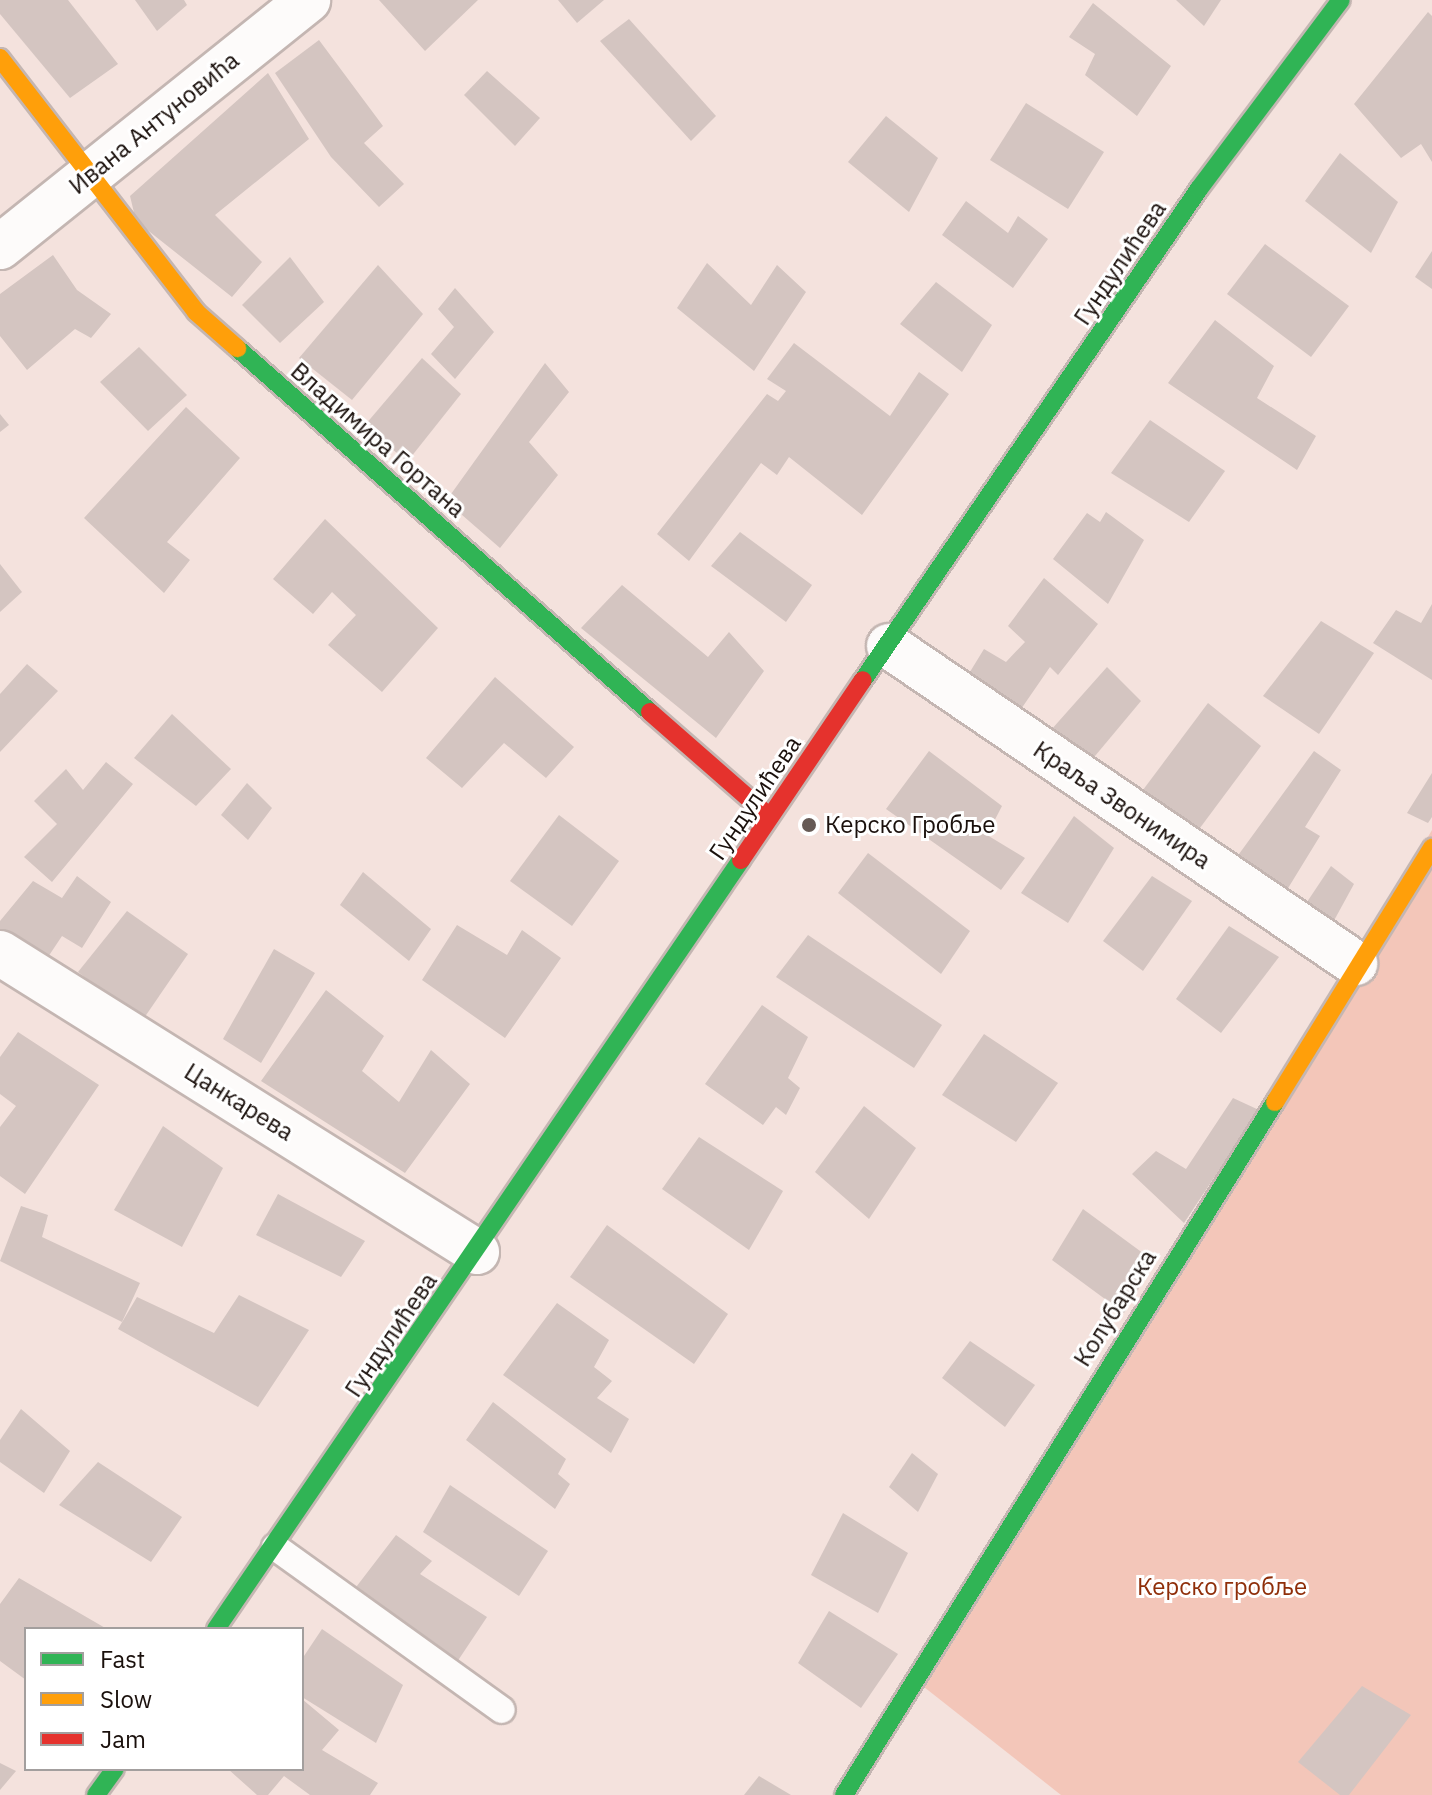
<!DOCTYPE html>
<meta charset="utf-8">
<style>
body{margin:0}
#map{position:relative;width:1432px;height:1795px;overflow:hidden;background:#f4e2dd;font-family:"IBM Plex Sans",sans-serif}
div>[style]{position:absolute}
.green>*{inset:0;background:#f3c6b9}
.building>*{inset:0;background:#d4c5c1}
.roads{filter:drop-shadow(2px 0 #c4b6b2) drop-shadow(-2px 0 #c4b6b2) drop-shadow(0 2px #c4b6b2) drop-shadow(0 -2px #c4b6b2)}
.lane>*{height:26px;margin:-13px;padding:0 13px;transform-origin:13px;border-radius:13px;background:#fdfbfa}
.street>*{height:44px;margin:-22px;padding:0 22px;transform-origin:22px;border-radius:22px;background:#fdfbfa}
.fast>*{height:18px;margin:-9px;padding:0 9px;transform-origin:9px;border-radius:9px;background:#30b455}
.slow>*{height:18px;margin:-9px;padding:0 9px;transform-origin:9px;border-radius:9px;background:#ff9f0a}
.jam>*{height:18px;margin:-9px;padding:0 9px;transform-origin:9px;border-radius:9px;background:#e5322d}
.dots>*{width:22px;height:22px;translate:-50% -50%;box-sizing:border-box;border:4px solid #fff;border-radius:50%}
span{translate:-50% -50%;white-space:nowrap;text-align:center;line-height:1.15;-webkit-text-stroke:6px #fff;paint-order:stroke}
.street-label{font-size:24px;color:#1a100c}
.poi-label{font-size:24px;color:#1a100c}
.left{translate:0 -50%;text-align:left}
.park-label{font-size:24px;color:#8f2e09}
.legend{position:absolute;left:24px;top:1627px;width:280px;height:144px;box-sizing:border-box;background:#fff;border:2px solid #a39f9e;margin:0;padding:10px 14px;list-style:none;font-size:24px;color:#1a100c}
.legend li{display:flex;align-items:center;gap:16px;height:40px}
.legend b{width:40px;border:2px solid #a39f9e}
</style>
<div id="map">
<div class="green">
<div style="clip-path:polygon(1432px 830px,1432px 1795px,1061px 1795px,924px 1687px)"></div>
</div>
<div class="building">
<div style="clip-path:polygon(0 0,68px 0,118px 64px,70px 98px,0 14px)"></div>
<div style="clip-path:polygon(135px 0,184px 0,187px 5px,157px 31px)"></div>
<div style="clip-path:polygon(379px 0,478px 0,425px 51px)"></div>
<div style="clip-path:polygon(558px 0,604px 0,577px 23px)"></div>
<div style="clip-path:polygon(1176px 0,1221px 0,1204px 26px)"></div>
<div style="clip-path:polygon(1093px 3px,1171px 66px,1137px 116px,1085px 75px,1095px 54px,1069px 37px)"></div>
<div style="clip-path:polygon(1428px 12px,1432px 16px,1432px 162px,1421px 144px,1401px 158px,1354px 104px)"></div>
<div style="clip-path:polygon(629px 19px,716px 116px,691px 141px,600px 41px)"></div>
<div style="clip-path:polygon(319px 40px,383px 126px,364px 143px,404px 184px,379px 207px,331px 157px,275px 73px)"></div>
<div style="clip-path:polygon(487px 71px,540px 118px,515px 146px,464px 95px)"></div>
<div style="clip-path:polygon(268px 73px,309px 139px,215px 215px,262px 262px,232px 297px,136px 221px,130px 196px)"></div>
<div style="clip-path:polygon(1026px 103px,1104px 152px,1068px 209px,990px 160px)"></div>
<div style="clip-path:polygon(886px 116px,938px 158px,909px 212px,848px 162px)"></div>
<div style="clip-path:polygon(1340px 153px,1398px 202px,1371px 253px,1305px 201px)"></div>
<div style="clip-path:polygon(966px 201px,1008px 233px,1018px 216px,1048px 239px,1013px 288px,942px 235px)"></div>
<div style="clip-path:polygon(1265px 244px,1349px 306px,1311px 357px,1227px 294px)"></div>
<div style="clip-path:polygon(1432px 251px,1432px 289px,1415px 277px)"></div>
<div style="clip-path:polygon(53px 255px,77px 290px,111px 314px,91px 338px,75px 329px,27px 370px,0 336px,0 294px)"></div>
<div style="clip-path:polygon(290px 257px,324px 302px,280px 343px,242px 305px)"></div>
<div style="clip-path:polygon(707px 263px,751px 305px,777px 265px,806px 292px,754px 371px,677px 308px)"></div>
<div style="clip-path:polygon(378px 265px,423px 314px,352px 400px,299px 358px)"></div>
<div style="clip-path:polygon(936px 282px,992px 325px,962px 372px,900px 324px)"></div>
<div style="clip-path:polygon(455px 288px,494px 332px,455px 379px,431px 354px,454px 327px,438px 309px)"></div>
<div style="clip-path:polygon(1215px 320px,1274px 366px,1257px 398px,1316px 436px,1297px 470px,1168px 383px)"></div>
<div style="clip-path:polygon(794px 343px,890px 416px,919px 372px,949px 394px,862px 515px,789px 457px,777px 475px,761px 463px,689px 561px,657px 534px,767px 394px,778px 401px,786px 391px,767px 379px)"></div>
<div style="clip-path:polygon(139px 347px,187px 395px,148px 431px,100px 382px)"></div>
<div style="clip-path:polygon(422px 358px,461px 394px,407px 462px,365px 425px)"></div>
<div style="clip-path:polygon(545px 363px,569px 392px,529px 442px,558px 475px,500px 548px,446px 501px)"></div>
<div style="clip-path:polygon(186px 407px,240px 458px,167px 542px,190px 560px,164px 593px,84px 518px)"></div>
<div style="clip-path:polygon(0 414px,9px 425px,0 432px)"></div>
<div style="clip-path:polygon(1150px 420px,1225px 471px,1189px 522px,1111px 473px)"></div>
<div style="clip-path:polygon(1106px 512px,1144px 540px,1108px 604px,1053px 559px,1087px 513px,1100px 522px)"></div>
<div style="clip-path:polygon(325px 519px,438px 628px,382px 692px,328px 645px,356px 615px,332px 592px,313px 614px,273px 579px)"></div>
<div style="clip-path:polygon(740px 532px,812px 585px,786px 622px,711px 566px)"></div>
<div style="clip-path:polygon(0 564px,22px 592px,0 612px)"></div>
<div style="clip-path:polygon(1044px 578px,1098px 624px,1058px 675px,1050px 667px,1019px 712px,965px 680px,984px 649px,1006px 662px,1025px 642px,1008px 626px)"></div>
<div style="clip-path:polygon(622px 585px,708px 657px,729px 632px,764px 671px,716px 738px,581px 628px)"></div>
<div style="clip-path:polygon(1432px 604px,1432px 680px,1373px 643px,1396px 610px,1421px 623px)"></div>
<div style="clip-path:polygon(1321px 621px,1374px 653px,1319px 734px,1263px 696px)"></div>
<div style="clip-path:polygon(27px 664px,58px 691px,0 752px,0 694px)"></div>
<div style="clip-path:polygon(1107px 667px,1141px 701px,1090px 762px,1051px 730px)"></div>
<div style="clip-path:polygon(495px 677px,574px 747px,546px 778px,504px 743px,462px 788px,426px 758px)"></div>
<div style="clip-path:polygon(1208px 703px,1261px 746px,1194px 836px,1137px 798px)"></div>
<div style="clip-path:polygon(172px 714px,231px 769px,196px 806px,134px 758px)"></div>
<div style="clip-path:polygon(929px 751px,1002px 806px,987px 835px,1025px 858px,1001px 890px,886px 809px)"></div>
<div style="clip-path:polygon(1314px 751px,1341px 770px,1305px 827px,1320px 836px,1282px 898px,1231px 865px)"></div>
<div style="clip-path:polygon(106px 762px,133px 784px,52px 882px,24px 857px,57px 824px,34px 801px,66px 769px,83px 790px)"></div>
<div style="clip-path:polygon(1432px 773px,1432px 817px,1428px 823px,1407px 813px)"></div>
<div style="clip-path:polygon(247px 783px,272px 808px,248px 840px,221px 815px)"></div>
<div style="clip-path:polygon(559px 815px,619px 861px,572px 926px,510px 881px)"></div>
<div style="clip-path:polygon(1074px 816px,1114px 848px,1068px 923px,1021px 893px)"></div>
<div style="clip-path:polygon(868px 853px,970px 931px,941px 974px,838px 893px)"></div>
<div style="clip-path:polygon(1331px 866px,1354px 884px,1331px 926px,1305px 905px)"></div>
<div style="clip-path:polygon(363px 872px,431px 929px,409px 961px,340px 905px)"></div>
<div style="clip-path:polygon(77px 876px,111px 902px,82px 948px,62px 936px,44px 963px,0 939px,0 921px,33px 881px,62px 898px)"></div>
<div style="clip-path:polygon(1152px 876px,1192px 901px,1143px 971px,1103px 941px)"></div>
<div style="clip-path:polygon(127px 911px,188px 954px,142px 1021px,78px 972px)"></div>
<div style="clip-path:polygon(457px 925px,507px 955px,522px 930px,561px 958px,505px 1038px,422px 980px)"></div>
<div style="clip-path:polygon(1229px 926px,1279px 957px,1221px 1033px,1176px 999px)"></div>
<div style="clip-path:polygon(808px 935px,942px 1025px,914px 1068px,776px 977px)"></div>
<div style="clip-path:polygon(274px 949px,315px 973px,261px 1063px,223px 1039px)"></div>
<div style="clip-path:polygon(326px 990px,384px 1036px,362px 1071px,399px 1102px,431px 1050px,470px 1084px,405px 1173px,261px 1081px)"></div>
<div style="clip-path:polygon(762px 1005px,808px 1037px,788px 1078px,800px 1088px,786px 1115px,776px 1107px,763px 1125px,705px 1084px)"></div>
<div style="clip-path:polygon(18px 1032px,99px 1085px,25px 1194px,0 1176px,0 1127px,16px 1106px,0 1094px,0 1057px)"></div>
<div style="clip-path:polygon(984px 1034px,1058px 1083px,1016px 1142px,942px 1095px)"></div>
<div style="clip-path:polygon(1233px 1098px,1259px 1110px,1184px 1223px,1132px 1174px,1156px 1151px,1186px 1169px)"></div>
<div style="clip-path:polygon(864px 1106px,916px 1148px,869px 1219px,815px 1172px)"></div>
<div style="clip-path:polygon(163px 1126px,223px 1168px,182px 1247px,114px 1210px)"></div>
<div style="clip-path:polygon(699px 1137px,783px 1191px,749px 1250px,662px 1189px)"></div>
<div style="clip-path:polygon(278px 1194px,365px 1241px,341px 1277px,256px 1235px)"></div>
<div style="clip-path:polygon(21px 1206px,48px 1215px,42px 1237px,140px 1283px,122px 1322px,0 1261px)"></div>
<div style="clip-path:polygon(1083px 1209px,1155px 1262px,1124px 1313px,1052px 1260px)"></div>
<div style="clip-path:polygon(607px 1225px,728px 1314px,694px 1364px,570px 1277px)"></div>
<div style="clip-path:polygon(239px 1295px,309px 1330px,258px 1407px,118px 1329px,137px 1297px,214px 1333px)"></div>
<div style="clip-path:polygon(557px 1303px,609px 1340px,594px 1367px,612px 1381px,597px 1398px,629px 1419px,611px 1453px,503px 1375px)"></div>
<div style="clip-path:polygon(970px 1341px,1035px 1385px,1005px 1427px,942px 1378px)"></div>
<div style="clip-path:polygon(493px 1402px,566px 1459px,558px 1474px,570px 1484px,555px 1509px,466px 1440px)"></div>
<div style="clip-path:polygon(21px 1409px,70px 1451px,44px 1493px,0 1462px,0 1440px)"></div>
<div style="clip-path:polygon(912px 1453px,938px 1474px,918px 1512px,889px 1487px)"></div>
<div style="clip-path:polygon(98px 1462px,182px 1517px,151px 1562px,59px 1505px)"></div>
<div style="clip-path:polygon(450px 1485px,548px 1551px,519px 1596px,423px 1532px)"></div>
<div style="clip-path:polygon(843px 1513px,908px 1553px,878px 1613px,811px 1575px)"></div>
<div style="clip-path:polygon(396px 1535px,432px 1561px,420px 1574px,487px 1617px,453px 1668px,350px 1595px)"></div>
<div style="clip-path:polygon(19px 1578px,107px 1629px,26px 1629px,26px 1680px,0 1661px,0 1604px)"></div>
<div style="clip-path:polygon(829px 1611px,898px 1654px,861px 1708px,798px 1663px)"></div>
<div style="clip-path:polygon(322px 1629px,403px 1685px,376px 1743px,302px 1697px,302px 1659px)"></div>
<div style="clip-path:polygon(1362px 1686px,1411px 1715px,1349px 1795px,1340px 1795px,1298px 1762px)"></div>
<div style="clip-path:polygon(302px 1699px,339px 1730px,322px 1750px,378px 1783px,370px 1795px,310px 1795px,284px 1776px,268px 1795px,257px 1795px,228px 1769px,302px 1769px)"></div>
<div style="clip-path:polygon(0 1763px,16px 1771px,0 1790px)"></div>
<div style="clip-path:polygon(759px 1776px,791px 1795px,744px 1795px)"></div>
</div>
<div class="roads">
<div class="lane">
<div style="left:275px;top:1547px;width:279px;rotate:35.7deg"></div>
</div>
<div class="street">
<div style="left:0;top:247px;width:395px;rotate:-38.7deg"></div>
<div style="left:889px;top:646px;width:564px;rotate:34.23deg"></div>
<div style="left:0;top:953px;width:563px;rotate:32.08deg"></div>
</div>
<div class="fast">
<div style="left:237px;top:348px;width:551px;rotate:41.39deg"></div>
<div style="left:863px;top:680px;width:595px;rotate:-55.62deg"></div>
<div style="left:1199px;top:189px;width:236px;rotate:-53.1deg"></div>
<div style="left:216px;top:1629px;width:931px;rotate:-55.68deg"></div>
<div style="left:96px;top:1795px;width:32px;rotate:-54deg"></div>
<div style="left:844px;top:1795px;width:816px;rotate:-58.12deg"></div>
</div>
<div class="slow">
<div style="left:0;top:58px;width:321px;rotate:52.3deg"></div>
<div style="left:196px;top:312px;width:55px;rotate:41.3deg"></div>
<div style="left:1275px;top:1102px;width:299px;rotate:-58.3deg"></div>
</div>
<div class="jam">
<div style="left:650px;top:712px;width:159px;rotate:41.2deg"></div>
<div style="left:741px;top:860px;width:217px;rotate:-55.9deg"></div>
</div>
</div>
<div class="dots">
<div style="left:809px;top:825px;background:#665a55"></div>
</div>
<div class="street-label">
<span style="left:154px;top:123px;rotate:-39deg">Ивана Антуновића</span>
<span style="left:1120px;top:263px;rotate:-56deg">Гундулићева</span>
<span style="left:378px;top:440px;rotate:41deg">Владимира Гортана</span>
<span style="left:755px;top:798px;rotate:-56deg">Гундулићева</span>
<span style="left:1122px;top:805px;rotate:34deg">Краља Звонимира</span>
<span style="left:239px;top:1102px;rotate:32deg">Цанкарева</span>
<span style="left:1115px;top:1308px;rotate:-58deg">Колубарска</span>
<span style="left:391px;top:1335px;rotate:-56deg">Гундулићева</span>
</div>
<div class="poi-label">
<span class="left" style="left:825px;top:825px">Керско Гробље</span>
</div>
<div class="park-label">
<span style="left:1222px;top:1587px">Керско гробље</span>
</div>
<ul class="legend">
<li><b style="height:10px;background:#30b455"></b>Fast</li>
<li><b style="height:10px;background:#ff9f0a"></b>Slow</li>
<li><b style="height:10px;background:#e5322d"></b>Jam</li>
</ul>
</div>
